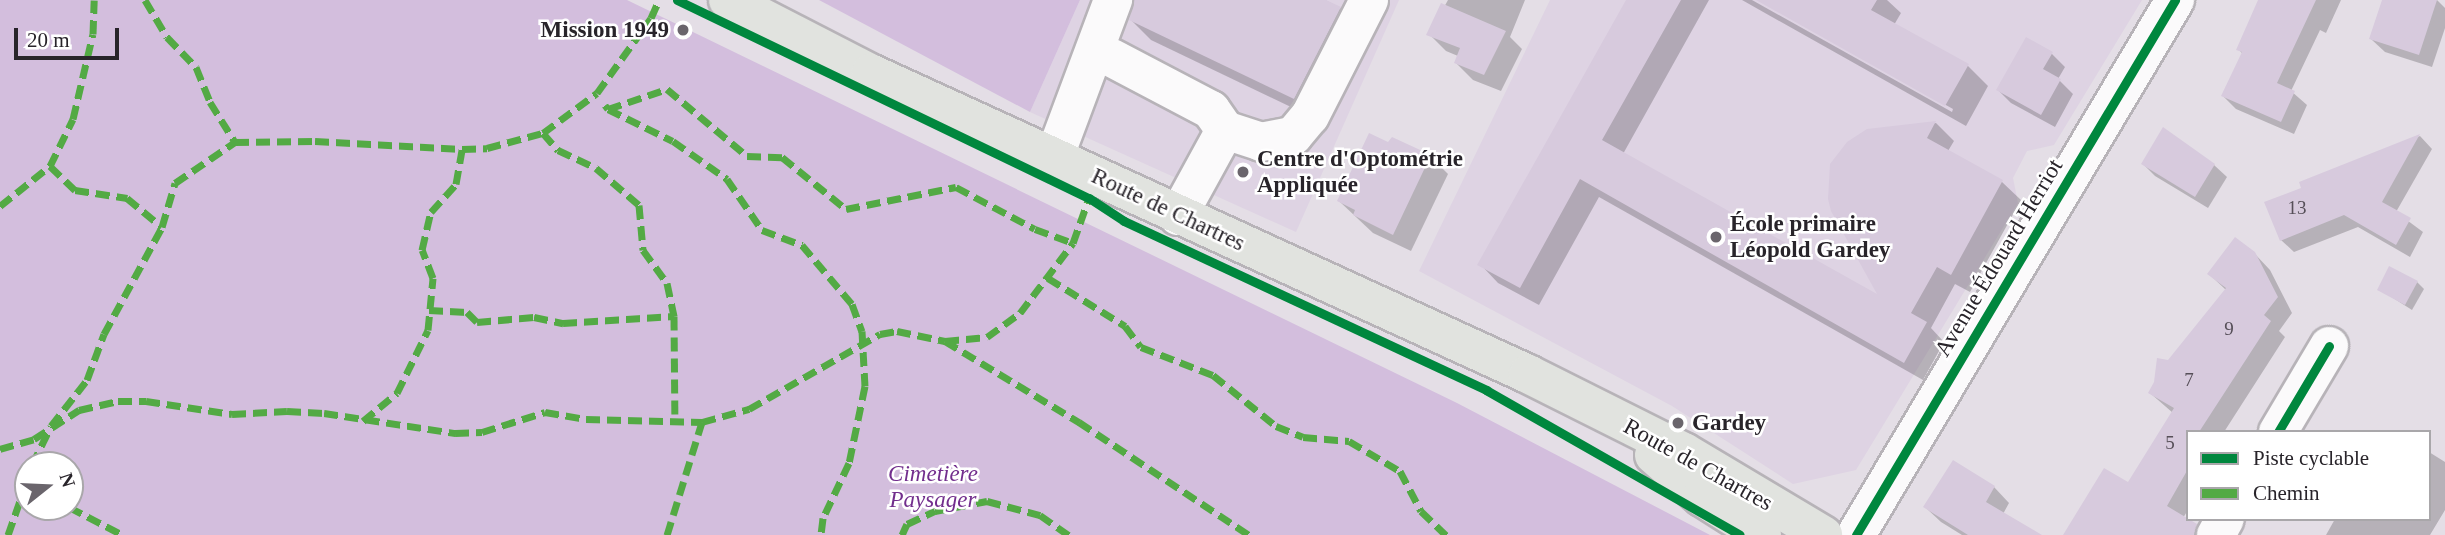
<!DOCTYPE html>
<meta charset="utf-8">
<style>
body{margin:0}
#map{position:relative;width:2445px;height:535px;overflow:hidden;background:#e4dee6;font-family:Georgia,serif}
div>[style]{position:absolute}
.built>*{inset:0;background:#ded3e3}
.green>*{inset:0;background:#d3bedd}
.shadow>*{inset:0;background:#0003}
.building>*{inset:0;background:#d7cadd}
.roads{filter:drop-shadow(2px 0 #b7b3b8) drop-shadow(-2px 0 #b7b3b8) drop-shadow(0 2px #b7b3b8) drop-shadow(0 -2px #b7b3b8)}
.minor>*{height:38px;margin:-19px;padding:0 19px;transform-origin:19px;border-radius:19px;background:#fbfafb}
.major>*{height:38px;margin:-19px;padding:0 19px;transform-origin:19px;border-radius:19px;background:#e1e3df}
.quiet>*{height:7px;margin-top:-3.5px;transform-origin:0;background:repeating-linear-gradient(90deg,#53aa44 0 14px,transparent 0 21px)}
.cycleway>*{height:9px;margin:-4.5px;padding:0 4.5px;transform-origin:4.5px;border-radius:4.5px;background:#00873e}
.dots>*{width:19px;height:19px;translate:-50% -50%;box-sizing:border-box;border:4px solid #fff;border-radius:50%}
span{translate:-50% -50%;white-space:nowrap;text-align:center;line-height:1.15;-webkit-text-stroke:5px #fff;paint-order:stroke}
.number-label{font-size:19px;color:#564f58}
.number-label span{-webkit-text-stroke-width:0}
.poi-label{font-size:23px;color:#28242a;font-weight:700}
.right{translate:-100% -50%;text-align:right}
.left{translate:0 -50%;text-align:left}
.street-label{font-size:23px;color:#28242a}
.park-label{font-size:23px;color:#722e8d;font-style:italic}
.legend{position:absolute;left:2186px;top:430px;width:245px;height:91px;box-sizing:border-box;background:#fff;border:2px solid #a9a7aa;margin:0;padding:9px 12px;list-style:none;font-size:21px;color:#28242a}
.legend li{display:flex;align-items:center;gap:14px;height:35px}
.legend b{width:35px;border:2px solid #a9a7aa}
.north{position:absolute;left:14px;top:451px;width:70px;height:70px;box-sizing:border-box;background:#fff;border:2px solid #a9a7aa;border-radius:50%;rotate:72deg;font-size:19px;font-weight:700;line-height:28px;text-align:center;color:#28242a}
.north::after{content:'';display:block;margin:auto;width:24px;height:32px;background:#6a656c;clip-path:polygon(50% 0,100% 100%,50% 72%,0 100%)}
.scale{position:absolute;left:14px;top:28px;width:105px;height:32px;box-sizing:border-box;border:4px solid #28242a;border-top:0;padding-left:9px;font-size:21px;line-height:24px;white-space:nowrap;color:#28242a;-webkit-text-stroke:5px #fff;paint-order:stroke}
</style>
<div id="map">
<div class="built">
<div style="clip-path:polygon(1080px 0,1399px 0,1296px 232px,1030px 112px)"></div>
<div style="clip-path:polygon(1550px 0,2142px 0,2054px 145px,2027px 151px,2013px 178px,2018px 203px,1856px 470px,1793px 484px,1672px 406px,1419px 271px)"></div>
</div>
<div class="green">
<div style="clip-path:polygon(evenodd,0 0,627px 0,1457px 403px,1710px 535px,0 535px,0 0,70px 465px,70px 507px,28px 507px,28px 465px,70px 465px)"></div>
<div style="clip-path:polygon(819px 0,1080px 0,1030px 112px)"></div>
</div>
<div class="shadow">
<div style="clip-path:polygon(1135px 0,1325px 0,1340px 8px,1360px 28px,1314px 118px,1151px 40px,1131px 20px)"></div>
<div style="clip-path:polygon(1448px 0,1525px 0,1510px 37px,1522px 49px,1501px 91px,1473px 80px,1456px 63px,1458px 56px,1446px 51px,1429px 34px)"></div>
<div style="clip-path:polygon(1628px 0,1709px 0,1623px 154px,1881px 299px,1867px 131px,1936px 123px,1954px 141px,1948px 151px,2002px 182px,2021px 200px,1970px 292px,1955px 284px,1931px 328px,1944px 342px,1923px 380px,1599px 197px,1539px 305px,1498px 283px,1480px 264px)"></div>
<div style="clip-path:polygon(1742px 0,1752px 0,1952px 112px,1953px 109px,1759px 0,1887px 0,1901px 13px,1894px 25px,1968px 66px,1988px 86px,1966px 126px)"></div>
<div style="clip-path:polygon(2260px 0,2341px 0,2326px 33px,2320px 30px,2291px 91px,2307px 105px,2294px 134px,2236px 109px,2223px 96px,2243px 54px,2238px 49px)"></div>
<div style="clip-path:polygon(2384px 0,2437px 0,2445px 8px,2445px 28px,2432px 67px,2385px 52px,2371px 39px)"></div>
<div style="clip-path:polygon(2026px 39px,2052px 54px,2065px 67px,2058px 79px,2073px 94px,2055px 127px,2011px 103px,1998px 90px)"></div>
<div style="clip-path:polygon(2420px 136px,2432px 149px,2396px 212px,2423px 232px,2410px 257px,2358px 227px,2294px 252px,2281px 240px,2303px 189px,2301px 183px)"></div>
<div style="clip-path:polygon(1430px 156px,1448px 174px,1411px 251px,1373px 233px,1339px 201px)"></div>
<div style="clip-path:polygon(2143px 164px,2214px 165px,2227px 177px,2208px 208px,2155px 176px)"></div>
<div style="clip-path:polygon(2254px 253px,2270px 270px,2292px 313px,2279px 331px,2285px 337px,2224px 432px,2188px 432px,2188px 510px,2183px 518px,2203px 535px,2065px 535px,2128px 485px,2173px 413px,2150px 393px,2169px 362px,2226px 290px,2209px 274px)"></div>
<div style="clip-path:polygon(2417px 282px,2424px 289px,2412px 310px,2379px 289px)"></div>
<div style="clip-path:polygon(2429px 452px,2445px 462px,2445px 510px,2430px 535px,2326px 535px,2335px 519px,2429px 519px)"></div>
<div style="clip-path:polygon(1994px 487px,2009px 503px,2003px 514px,2038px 535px,1962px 535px,1941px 522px,1925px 507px)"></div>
</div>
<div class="building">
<div style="clip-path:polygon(1134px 0,1326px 0,1341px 7px,1294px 99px,1129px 20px)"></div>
<div style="clip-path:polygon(1626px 0,1681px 0,1602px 140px,1877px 294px,1831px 211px,1828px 199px,1830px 164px,1847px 142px,1867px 129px,1936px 121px,1927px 138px,2003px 180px,1951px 275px,1937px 267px,1911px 313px,1927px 322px,1904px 363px,1580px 179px,1520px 288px,1477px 265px)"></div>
<div style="clip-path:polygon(1756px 0,1877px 0,1871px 10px,1969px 64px,1945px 106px)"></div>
<div style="clip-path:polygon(2258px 0,2316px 0,2277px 83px,2295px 91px,2281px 122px,2221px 96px,2242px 52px,2236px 50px)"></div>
<div style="clip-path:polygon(2382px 0,2437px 0,2419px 55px,2369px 39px)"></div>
<div style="clip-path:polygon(1441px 3px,1506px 31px,1484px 75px,1454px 63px,1460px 48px,1426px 35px)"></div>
<div style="clip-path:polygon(2026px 37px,2053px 52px,2043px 69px,2061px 79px,2041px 115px,1996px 90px)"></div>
<div style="clip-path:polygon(2163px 127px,2215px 164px,2195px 197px,2141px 164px)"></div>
<div style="clip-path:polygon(1369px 133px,1388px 142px,1392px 137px,1431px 155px,1393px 235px,1353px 215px,1355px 210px,1337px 201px)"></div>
<div style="clip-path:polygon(2420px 134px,2382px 202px,2411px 218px,2396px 245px,2344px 215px,2280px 241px,2264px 202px,2301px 188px,2299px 182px)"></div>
<div style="clip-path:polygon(2235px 237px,2255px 252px,2278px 297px,2264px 315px,2271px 321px,2199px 432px,2188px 432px,2188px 469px,2167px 506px,2197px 524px,2194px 535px,2063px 535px,2104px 468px,2128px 482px,2174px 408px,2148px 393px,2154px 382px,2157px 358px,2168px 360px,2226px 288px,2207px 274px)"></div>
<div style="clip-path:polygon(2389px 266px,2418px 281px,2405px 305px,2377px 290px)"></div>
<div style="clip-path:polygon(1953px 460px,1995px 486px,1986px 502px,2042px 535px,1968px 535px,1923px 507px)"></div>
</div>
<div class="roads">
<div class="minor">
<div style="left:1112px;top:58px;width:112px;rotate:27.7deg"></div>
<div style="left:1211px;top:110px;width:24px;rotate:55deg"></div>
<div style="left:1225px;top:130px;width:38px;rotate:18deg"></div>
<div style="left:1261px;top:142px;width:33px;rotate:-11deg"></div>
<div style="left:1293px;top:136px;width:26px;rotate:-50deg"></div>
<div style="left:1310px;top:116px;width:130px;rotate:-63deg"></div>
<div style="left:1054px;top:158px;width:169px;rotate:-69.5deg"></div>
<div style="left:1178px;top:216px;width:98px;rotate:-61.3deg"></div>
<div style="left:2278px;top:432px;width:100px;rotate:-59.3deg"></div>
<div style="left:1856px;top:535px;width:623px;rotate:-59.19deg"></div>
<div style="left:2216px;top:535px;width:18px;rotate:-61deg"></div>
</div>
<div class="major">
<div style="left:728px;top:0;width:160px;rotate:27.2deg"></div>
<div style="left:870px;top:73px;width:724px;rotate:24.58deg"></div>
<div style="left:1528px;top:374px;width:174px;rotate:26.6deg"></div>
<div style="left:1684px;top:452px;width:162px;rotate:30.8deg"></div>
<div style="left:1654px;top:455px;width:64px;rotate:41.2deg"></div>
<div style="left:1702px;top:497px;width:71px;rotate:32.3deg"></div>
</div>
</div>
<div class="quiet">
<div style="left:145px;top:0;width:43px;rotate:59.3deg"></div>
<div style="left:167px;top:37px;width:42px;rotate:46deg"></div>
<div style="left:196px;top:67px;width:38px;rotate:68deg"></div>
<div style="left:210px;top:102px;width:47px;rotate:58deg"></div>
<div style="left:605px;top:105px;width:5px;rotate:53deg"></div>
<div style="left:608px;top:109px;width:62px;rotate:-18.7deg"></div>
<div style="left:667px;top:89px;width:104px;rotate:39.9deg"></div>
<div style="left:747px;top:156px;width:35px;rotate:2deg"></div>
<div style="left:782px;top:157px;width:82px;rotate:39.1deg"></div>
<div style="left:846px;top:209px;width:112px;rotate:-11.3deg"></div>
<div style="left:956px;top:187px;width:89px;rotate:28deg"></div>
<div style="left:1035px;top:229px;width:40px;rotate:20.2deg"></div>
<div style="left:608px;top:109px;width:72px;rotate:26.2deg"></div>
<div style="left:673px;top:141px;width:66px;rotate:35.1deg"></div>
<div style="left:727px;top:179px;width:62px;rotate:55.5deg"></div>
<div style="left:762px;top:230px;width:43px;rotate:20.6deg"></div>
<div style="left:802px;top:245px;width:77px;rotate:49.7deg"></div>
<div style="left:852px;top:304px;width:29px;rotate:70deg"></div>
<div style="left:862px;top:331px;width:55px;rotate:86.9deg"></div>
<div style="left:865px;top:386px;width:79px;rotate:101.7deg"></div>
<div style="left:849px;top:463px;width:61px;rotate:115.3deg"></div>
<div style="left:823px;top:518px;width:17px;rotate:97deg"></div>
<div style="left:543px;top:133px;width:23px;rotate:49deg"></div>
<div style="left:558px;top:150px;width:42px;rotate:25.3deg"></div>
<div style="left:596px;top:168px;width:57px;rotate:40.7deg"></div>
<div style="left:639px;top:205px;width:45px;rotate:84.9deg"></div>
<div style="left:643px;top:250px;width:41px;rotate:54deg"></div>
<div style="left:667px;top:283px;width:34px;rotate:78deg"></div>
<div style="left:50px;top:166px;width:52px;rotate:-63.9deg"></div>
<div style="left:73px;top:119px;width:87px;rotate:-76.8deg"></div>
<div style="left:93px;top:34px;width:34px;rotate:-88deg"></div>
<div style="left:0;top:206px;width:64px;rotate:-38.7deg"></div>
<div style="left:50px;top:166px;width:35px;rotate:44deg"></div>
<div style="left:75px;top:190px;width:53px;rotate:8.7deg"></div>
<div style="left:127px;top:198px;width:45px;rotate:39.6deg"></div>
<div style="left:1048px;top:278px;width:91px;rotate:31.9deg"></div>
<div style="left:1125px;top:326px;width:26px;rotate:53deg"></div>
<div style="left:1141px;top:347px;width:77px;rotate:21.3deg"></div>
<div style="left:1213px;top:375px;width:81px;rotate:39deg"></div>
<div style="left:1276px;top:426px;width:29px;rotate:22deg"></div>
<div style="left:1303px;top:437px;width:46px;rotate:5deg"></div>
<div style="left:1349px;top:441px;width:59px;rotate:30.5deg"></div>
<div style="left:1400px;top:471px;width:45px;rotate:62.3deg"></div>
<div style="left:1421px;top:511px;width:35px;rotate:44deg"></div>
<div style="left:429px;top:310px;width:38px;rotate:3deg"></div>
<div style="left:467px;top:312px;width:14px;rotate:45deg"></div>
<div style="left:477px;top:322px;width:57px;rotate:-5deg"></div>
<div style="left:534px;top:317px;width:30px;rotate:12deg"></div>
<div style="left:563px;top:323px;width:111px;rotate:-3.6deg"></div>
<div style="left:674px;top:316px;width:106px;rotate:89.5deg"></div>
<div style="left:945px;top:341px;width:42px;rotate:-5.4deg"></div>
<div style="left:987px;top:337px;width:41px;rotate:-36deg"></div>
<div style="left:1020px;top:313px;width:88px;rotate:-52.9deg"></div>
<div style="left:1073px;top:243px;width:48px;rotate:-70.4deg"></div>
<div style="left:363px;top:421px;width:44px;rotate:-39.5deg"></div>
<div style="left:397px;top:393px;width:70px;rotate:-63.8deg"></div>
<div style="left:428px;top:330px;width:52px;rotate:-84.5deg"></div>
<div style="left:433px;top:278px;width:30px;rotate:-111deg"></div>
<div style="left:422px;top:250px;width:39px;rotate:-77deg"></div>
<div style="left:431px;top:212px;width:38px;rotate:-48deg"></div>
<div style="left:456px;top:184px;width:36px;rotate:-80deg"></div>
<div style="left:0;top:449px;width:35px;rotate:-16deg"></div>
<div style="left:34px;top:439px;width:54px;rotate:-32.8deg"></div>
<div style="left:79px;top:410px;width:40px;rotate:-13deg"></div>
<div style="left:118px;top:401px;width:28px"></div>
<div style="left:146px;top:401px;width:87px;rotate:8.6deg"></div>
<div style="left:232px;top:414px;width:55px;rotate:-3.1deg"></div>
<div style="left:287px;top:411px;width:37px;rotate:3deg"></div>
<div style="left:324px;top:413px;width:133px;rotate:8.7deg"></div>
<div style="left:455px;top:433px;width:27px;rotate:-2deg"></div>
<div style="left:482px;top:432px;width:66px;rotate:-17.6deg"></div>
<div style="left:545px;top:412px;width:42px;rotate:9.7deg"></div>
<div style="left:586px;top:419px;width:116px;rotate:1.5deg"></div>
<div style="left:702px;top:422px;width:49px;rotate:-15.5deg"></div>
<div style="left:749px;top:409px;width:151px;rotate:-29.8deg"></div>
<div style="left:880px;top:334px;width:17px;rotate:-10deg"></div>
<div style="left:897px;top:331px;width:49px;rotate:11.8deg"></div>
<div style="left:945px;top:341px;width:157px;rotate:31.2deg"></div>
<div style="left:1079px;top:422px;width:204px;rotate:33.6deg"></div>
<div style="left:32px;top:465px;width:43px;rotate:-64deg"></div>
<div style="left:51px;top:426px;width:58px;rotate:-52deg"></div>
<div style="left:87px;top:380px;width:49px;rotate:-69.7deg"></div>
<div style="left:104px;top:334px;width:122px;rotate:-61.5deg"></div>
<div style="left:162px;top:227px;width:46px;rotate:-73.5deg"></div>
<div style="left:175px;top:183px;width:73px;rotate:-34.3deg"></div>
<div style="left:235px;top:142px;width:80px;rotate:-0.7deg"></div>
<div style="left:315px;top:141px;width:147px;rotate:3.1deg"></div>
<div style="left:462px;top:149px;width:25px;rotate:-2deg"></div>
<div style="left:487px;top:148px;width:58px;rotate:-15deg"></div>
<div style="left:543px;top:133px;width:67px;rotate:-36.5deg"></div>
<div style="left:597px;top:93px;width:92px;rotate:-54.2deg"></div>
<div style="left:651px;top:18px;width:20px;rotate:-66deg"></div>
<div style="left:69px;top:507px;width:61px;rotate:27.4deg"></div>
<div style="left:8px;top:535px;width:60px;rotate:-70.7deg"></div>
<div style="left:667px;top:535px;width:118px;rotate:-72.8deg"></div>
<div style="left:902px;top:535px;width:12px;rotate:-66deg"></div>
<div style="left:907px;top:524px;width:31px;rotate:-25deg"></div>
<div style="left:935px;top:511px;width:53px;rotate:-10.9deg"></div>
<div style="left:987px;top:501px;width:55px;rotate:14.8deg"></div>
<div style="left:1040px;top:515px;width:35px;rotate:35deg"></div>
</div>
<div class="cycleway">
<div style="left:677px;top:0;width:457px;rotate:25.7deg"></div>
<div style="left:1089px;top:198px;width:42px;rotate:33.3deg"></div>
<div style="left:1124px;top:221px;width:400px;rotate:25deg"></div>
<div style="left:1486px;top:390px;width:292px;rotate:29.7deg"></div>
<div style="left:2278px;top:432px;width:100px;rotate:-59.3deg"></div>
<div style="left:1856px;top:535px;width:623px;rotate:-59.19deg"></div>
</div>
<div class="dots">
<div style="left:683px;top:30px;background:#6a656c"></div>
<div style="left:1243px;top:172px;background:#6a656c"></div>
<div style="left:1716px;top:237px;background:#6a656c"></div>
<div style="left:1678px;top:423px;background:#6a656c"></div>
</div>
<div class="number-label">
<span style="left:2297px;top:208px">13</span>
<span style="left:2229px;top:329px">9</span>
<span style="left:2189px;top:380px">7</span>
<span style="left:2170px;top:443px">5</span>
</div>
<div class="poi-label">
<span class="right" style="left:669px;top:30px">Mission 1949</span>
<span class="left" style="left:1257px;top:172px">Centre d'Optométrie<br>Appliquée</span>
<span class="left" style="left:1730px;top:237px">École primaire<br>Léopold Gardey</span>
<span class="left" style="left:1692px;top:423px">Gardey</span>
</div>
<div class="street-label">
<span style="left:1168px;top:210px;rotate:25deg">Route de Chartres</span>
<span style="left:1999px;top:258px;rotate:-59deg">Avenue Édouard Herriot</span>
<span style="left:1698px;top:465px;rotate:29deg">Route de Chartres</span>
</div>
<div class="park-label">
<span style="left:933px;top:487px">Cimetière<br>Paysager</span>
</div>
<ul class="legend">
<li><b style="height:9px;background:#00873e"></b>Piste cyclable</li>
<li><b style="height:9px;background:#53aa44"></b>Chemin</li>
</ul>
<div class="north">N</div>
<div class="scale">20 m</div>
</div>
